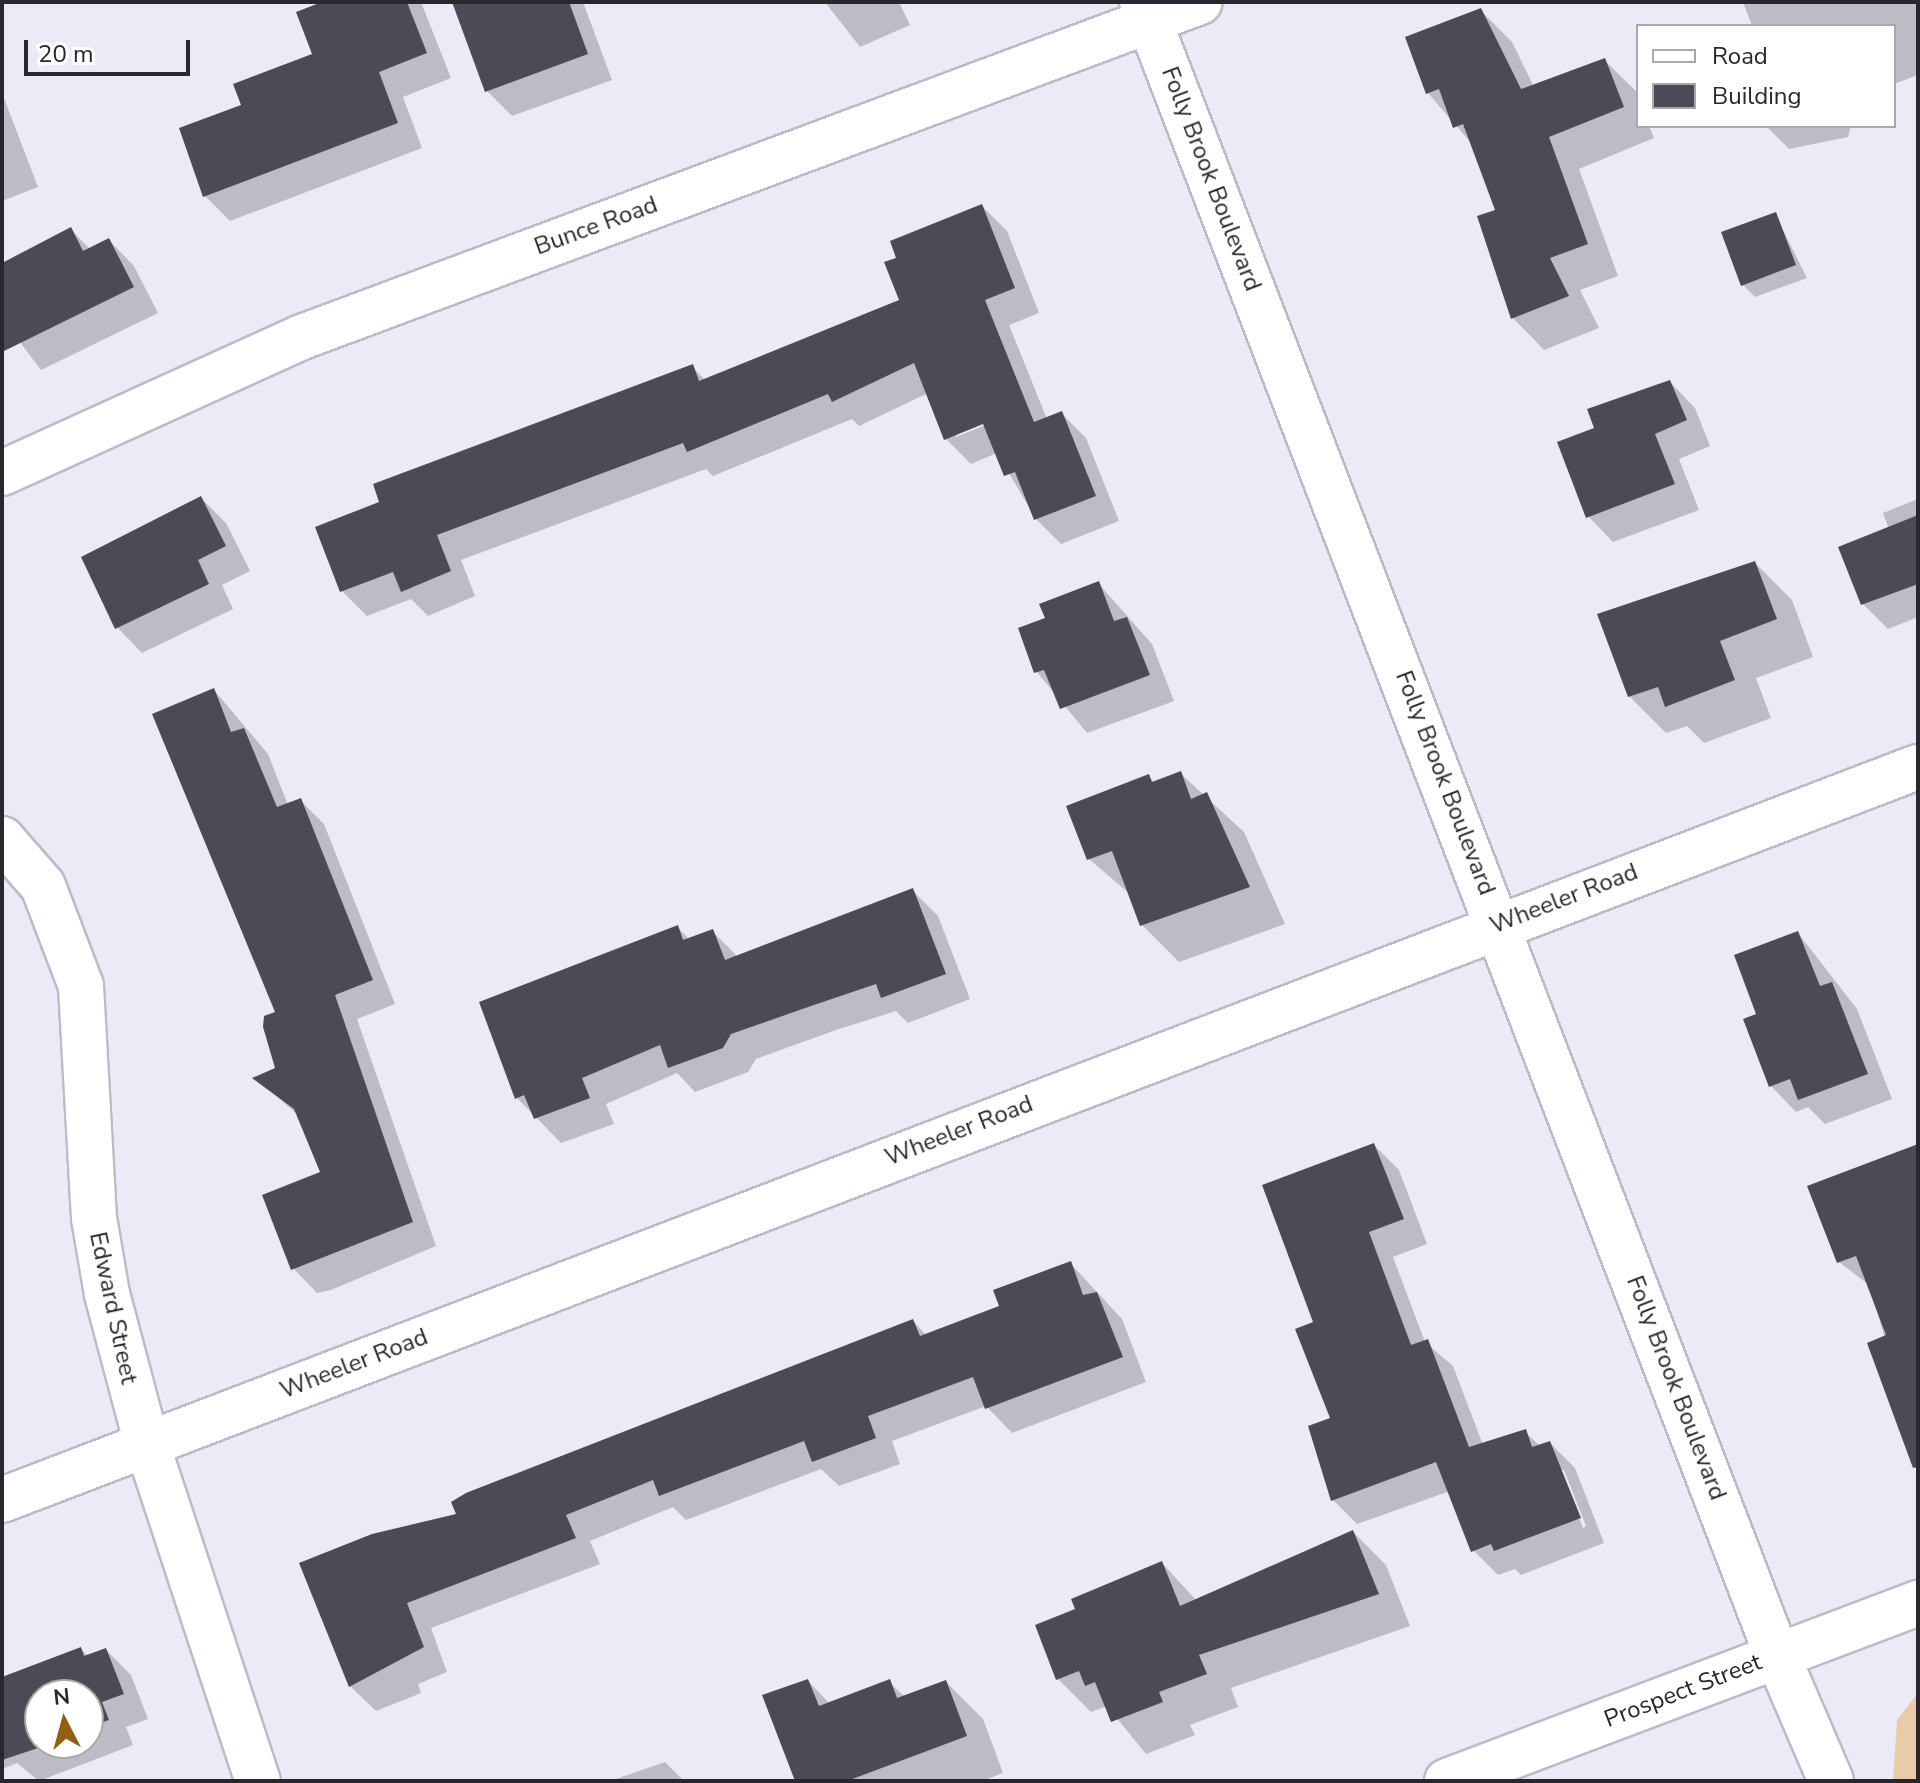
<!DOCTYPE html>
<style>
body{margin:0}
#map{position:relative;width:1920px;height:1783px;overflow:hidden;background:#edeaf7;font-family:"Nunito Sans",sans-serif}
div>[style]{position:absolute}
.green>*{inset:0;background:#eacba7}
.shadow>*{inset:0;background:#0003}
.building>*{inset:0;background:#4c4a55}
.roads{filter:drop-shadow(2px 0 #bebbc8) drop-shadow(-2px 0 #bebbc8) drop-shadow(0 2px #bebbc8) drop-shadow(0 -2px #bebbc8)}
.street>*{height:44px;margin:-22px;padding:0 22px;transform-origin:22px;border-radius:22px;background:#fff}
.secondary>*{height:44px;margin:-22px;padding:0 22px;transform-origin:22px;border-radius:22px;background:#fff}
span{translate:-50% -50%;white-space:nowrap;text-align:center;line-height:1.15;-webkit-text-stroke:8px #fff;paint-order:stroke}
.street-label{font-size:24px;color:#29272d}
.frame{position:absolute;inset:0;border:4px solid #29272d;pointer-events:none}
.legend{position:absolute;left:1636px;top:24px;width:260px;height:104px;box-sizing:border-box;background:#fff;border:2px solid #a9a9ab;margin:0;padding:10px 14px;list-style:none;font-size:24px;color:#29272d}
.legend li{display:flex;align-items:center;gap:16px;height:40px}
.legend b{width:40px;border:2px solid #a9a9ab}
.north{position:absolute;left:24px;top:1679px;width:80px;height:80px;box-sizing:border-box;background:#fff;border:2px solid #a9a9ab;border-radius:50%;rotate:354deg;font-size:22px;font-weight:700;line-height:32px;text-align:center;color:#29272d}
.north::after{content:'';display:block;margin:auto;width:28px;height:36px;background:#925f10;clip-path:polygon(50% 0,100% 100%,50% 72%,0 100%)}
.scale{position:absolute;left:24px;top:40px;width:166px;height:36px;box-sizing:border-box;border:4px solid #29272d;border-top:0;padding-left:10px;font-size:24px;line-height:28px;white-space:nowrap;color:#29272d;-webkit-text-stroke:6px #fff;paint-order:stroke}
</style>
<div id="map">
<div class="green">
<div style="clip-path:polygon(1918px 1693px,1918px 1781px,1893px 1781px,1897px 1720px)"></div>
</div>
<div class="shadow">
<div style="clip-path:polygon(327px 2px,421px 2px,451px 78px,403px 97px,422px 148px,230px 221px,205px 196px,315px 55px)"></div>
<div style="clip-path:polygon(484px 2px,583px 2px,612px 80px,512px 116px,487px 91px)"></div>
<div style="clip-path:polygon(825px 2px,899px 2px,910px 25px,860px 47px)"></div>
<div style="clip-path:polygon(1743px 2px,1918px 2px,1918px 75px,1894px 84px,1894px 26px,1752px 26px)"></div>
<div style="clip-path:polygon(1480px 10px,1512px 42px,1534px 87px,1605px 61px,1637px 92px,1638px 126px,1649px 126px,1654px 138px,1579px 169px,1618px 276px,1580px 290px,1599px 328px,1544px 350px,1513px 318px,1498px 211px,1472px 144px,1428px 93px)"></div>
<div style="clip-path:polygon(2px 93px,38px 187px,2px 201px)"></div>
<div style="clip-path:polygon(1766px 126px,1851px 126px,1848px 137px,1789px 149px)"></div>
<div style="clip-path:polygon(evenodd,982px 206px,1007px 231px,1039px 313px,1009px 325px,1047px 419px,1061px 413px,1086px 438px,1119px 521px,1061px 544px,1036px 519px,997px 453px,971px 464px,946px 439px,928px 393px,859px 426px,852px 419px,713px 476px,706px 469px,461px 560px,475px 596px,428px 616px,411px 599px,367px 616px,342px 591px,382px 503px,692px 367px,706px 381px,902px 301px,898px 259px,982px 206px,991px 418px,993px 422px,956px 437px,956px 433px,991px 418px)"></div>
<div style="clip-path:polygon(1775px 214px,1807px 278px,1755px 297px,1743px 285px)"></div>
<div style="clip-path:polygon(71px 230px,91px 250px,109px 240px,134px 266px,158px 313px,41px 370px,2px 318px,2px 265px)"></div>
<div style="clip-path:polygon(1670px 382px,1695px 408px,1710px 446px,1679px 459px,1699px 510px,1613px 542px,1588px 516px,1596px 429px)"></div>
<div style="clip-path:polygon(201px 498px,226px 523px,250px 571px,222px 585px,233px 609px,142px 653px,117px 627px)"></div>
<div style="clip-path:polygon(1918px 499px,1918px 617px,1888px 629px,1863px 604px,1889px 529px,1883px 513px)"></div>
<div style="clip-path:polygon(1755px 563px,1792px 600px,1813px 657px,1756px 678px,1771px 718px,1704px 743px,1687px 726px,1666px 733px,1629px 696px)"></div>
<div style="clip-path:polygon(1098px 583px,1152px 644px,1174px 701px,1087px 733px,1036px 671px,1047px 619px)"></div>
<div style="clip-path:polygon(214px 690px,268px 754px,288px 805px,300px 800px,324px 824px,395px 1004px,357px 1019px,436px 1246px,331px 1290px,317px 1293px,293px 1268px,322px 1173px,299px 1116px,256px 1078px,278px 1069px,278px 1013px)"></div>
<div style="clip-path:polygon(1180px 773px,1244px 832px,1285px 924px,1179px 962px,1142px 925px,1131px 895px,1089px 859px,1149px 777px,1155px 783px)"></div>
<div style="clip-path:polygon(912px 890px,938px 916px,970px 999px,908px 1023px,896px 1011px,836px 1030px,756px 1059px,748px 1072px,695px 1092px,677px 1073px,606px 1104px,614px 1124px,561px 1143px,517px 1098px,678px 928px,690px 940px,713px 932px,738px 957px)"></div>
<div style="clip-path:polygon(1798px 933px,1857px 1009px,1892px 1099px,1825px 1124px,1808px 1107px,1796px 1112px,1771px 1086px)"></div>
<div style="clip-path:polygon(evenodd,1374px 1145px,1399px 1170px,1427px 1244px,1393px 1257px,1425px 1342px,1453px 1366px,1483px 1445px,1525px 1432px,1540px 1446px,1550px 1443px,1575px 1468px,1604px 1543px,1521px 1575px,1515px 1569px,1498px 1575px,1473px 1550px,1450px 1491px,1357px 1524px,1333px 1500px,1333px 1419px,1316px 1323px,1374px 1145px,1560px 1470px,1564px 1470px,1586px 1526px,1583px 1528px,1560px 1470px)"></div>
<div style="clip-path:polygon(1918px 1226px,1918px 1450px,1869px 1285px,1839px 1262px)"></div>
<div style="clip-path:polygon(1070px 1263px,1122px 1319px,1146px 1382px,1012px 1433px,986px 1406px,892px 1441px,900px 1464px,839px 1486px,821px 1469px,686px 1520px,673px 1507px,590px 1541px,600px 1564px,431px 1628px,447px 1672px,418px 1684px,421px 1693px,376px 1711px,350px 1686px,459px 1515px,913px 1321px,927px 1336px,1002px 1307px)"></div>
<div style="clip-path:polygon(1353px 1532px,1386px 1565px,1410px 1626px,1231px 1688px,1238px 1707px,1190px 1725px,1195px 1735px,1146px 1754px,1107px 1706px,1091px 1712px,1058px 1679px,1078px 1610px,1162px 1563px,1197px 1601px)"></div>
<div style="clip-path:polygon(evenodd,81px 1649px,88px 1656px,106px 1650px,131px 1675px,148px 1719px,126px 1727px,133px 1745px,39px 1781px,17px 1763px,2px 1769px,2px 1679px,81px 1649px,40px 1695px,88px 1695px,88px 1743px,40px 1743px,40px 1695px)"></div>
<div style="clip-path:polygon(808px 1681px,830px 1704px,889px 1682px,905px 1697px,946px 1682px,983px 1719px,1003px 1773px,982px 1781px,797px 1781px)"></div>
<div style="clip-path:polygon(665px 1762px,684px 1781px,610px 1781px)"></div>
</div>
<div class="building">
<div style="clip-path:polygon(322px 2px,407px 2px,427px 53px,379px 72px,398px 123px,203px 197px,179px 128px,241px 105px,233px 84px,312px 54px,296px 12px)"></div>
<div style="clip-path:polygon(452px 2px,569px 2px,588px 54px,485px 92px)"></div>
<div style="clip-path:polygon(1481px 8px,1521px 89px,1605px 58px,1624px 107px,1549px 137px,1588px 244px,1550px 258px,1569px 296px,1511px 319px,1477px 216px,1495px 210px,1463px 124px,1453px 128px,1439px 89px,1426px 94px,1405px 37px)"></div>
<div style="clip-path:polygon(982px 204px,1015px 288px,985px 300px,1034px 422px,1062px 411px,1096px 496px,1034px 520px,1015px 472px,1004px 476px,983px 424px,944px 440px,914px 363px,832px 402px,828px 394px,687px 452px,683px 443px,437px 535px,451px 571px,401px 592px,393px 572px,340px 592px,315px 527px,379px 502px,373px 484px,693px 364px,699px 381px,899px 300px,884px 262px,896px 258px,890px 241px)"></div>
<div style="clip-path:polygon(1776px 212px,1796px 265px,1741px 286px,1721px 232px)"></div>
<div style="clip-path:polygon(71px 227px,83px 251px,109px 238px,134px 287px,2px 352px,2px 263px)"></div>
<div style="clip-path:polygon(1670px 380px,1687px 420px,1655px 434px,1675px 484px,1586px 518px,1557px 442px,1594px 428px,1587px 409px)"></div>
<div style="clip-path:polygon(201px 496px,226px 546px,198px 560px,209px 584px,115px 629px,81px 557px)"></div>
<div style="clip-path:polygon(1918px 515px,1918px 584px,1861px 605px,1838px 547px)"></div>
<div style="clip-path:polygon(1755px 561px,1777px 619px,1720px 641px,1735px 680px,1665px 707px,1658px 687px,1628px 697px,1597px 614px)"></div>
<div style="clip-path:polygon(1099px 581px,1114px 621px,1127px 617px,1150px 675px,1060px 709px,1044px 670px,1034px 673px,1018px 628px,1045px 618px,1039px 604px)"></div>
<div style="clip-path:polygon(214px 688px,231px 732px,244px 728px,277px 807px,301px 798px,373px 980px,335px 995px,413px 1222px,291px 1270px,262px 1195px,320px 1172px,294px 1109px,252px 1078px,275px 1068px,263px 1027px,264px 1016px,275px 1012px,152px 714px)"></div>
<div style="clip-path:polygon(1181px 771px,1191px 799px,1207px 792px,1250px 887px,1140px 926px,1112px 851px,1087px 860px,1066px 806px,1149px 774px,1152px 782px)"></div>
<div style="clip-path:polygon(913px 888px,946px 974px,881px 998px,876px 984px,811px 1006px,731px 1034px,723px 1048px,668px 1068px,660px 1045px,582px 1078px,590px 1098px,534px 1119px,524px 1095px,515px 1099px,479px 1002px,678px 925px,683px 940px,713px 929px,725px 960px)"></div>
<div style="clip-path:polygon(1798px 931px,1820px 986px,1832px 982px,1868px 1074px,1798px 1100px,1790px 1079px,1769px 1087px,1743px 1019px,1756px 1014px,1734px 955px)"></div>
<div style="clip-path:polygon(1374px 1143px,1404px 1219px,1369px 1232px,1411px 1345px,1428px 1339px,1469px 1447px,1526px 1429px,1532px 1447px,1550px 1441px,1581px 1518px,1494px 1551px,1491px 1544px,1471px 1552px,1436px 1462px,1331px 1501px,1308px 1426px,1330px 1418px,1295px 1329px,1313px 1322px,1262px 1185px)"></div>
<div style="clip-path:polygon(1918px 1144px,1918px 1467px,1913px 1468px,1867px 1343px,1886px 1335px,1856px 1256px,1837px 1263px,1807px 1186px)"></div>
<div style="clip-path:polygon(1071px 1261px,1083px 1295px,1097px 1292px,1123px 1357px,985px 1409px,973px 1377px,868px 1416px,876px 1438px,812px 1462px,804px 1441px,659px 1496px,653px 1480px,566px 1515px,576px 1538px,407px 1603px,424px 1647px,349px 1687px,299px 1563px,372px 1534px,456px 1514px,451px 1502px,466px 1493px,913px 1319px,920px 1336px,999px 1306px,993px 1290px)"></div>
<div style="clip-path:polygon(1353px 1530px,1379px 1594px,1199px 1655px,1207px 1674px,1159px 1692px,1163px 1702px,1111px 1722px,1095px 1682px,1085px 1686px,1079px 1671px,1056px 1680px,1035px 1625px,1075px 1609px,1071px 1599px,1162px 1561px,1180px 1606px)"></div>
<div style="clip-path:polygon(81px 1647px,84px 1656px,106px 1648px,124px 1694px,102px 1702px,109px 1720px,88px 1727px,88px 1695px,40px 1695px,40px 1743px,53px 1743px,2px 1760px,2px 1677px)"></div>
<div style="clip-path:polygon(808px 1679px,819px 1706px,890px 1679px,897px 1698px,946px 1680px,967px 1736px,847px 1781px,795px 1781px,762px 1695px)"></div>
</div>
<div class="roads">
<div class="street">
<div style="left:1142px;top:2px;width:1771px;rotate:68.99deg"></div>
<div style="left:2px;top:473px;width:329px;rotate:-24.4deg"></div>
<div style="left:302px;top:337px;width:958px;rotate:-20.46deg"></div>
<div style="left:2px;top:839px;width:62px;rotate:48.9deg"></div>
<div style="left:43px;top:886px;width:107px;rotate:69.2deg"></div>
<div style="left:81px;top:986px;width:232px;rotate:86.8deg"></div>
<div style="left:94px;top:1218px;width:77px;rotate:80.3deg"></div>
<div style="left:107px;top:1294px;width:155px;rotate:75.1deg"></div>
<div style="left:147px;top:1444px;width:355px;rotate:71.8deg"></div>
<div style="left:2px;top:1500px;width:2051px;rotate:-20.94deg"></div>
</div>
<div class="secondary">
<div style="left:1777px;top:1655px;width:137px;rotate:66.8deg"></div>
<div style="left:1447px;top:1781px;width:504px;rotate:-20.7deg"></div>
</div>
</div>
<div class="street-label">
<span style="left:1211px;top:179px;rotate:69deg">Folly Brook Boulevard</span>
<span style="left:596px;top:226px;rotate:-20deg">Bunce Road</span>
<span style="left:1445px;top:783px;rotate:69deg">Folly Brook Boulevard</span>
<span style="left:1564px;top:899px;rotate:-21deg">Wheeler Road</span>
<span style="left:959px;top:1131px;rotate:-21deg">Wheeler Road</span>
<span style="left:113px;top:1308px;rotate:78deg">Edward Street</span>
<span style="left:354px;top:1364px;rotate:-21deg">Wheeler Road</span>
<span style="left:1676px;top:1388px;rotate:69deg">Folly Brook Boulevard</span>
<span style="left:1683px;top:1691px;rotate:-21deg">Prospect Street</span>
</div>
<div class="frame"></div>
<ul class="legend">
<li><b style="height:10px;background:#fff"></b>Road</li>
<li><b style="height:22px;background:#4c4a55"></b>Building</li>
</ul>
<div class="north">N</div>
<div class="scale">20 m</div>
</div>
